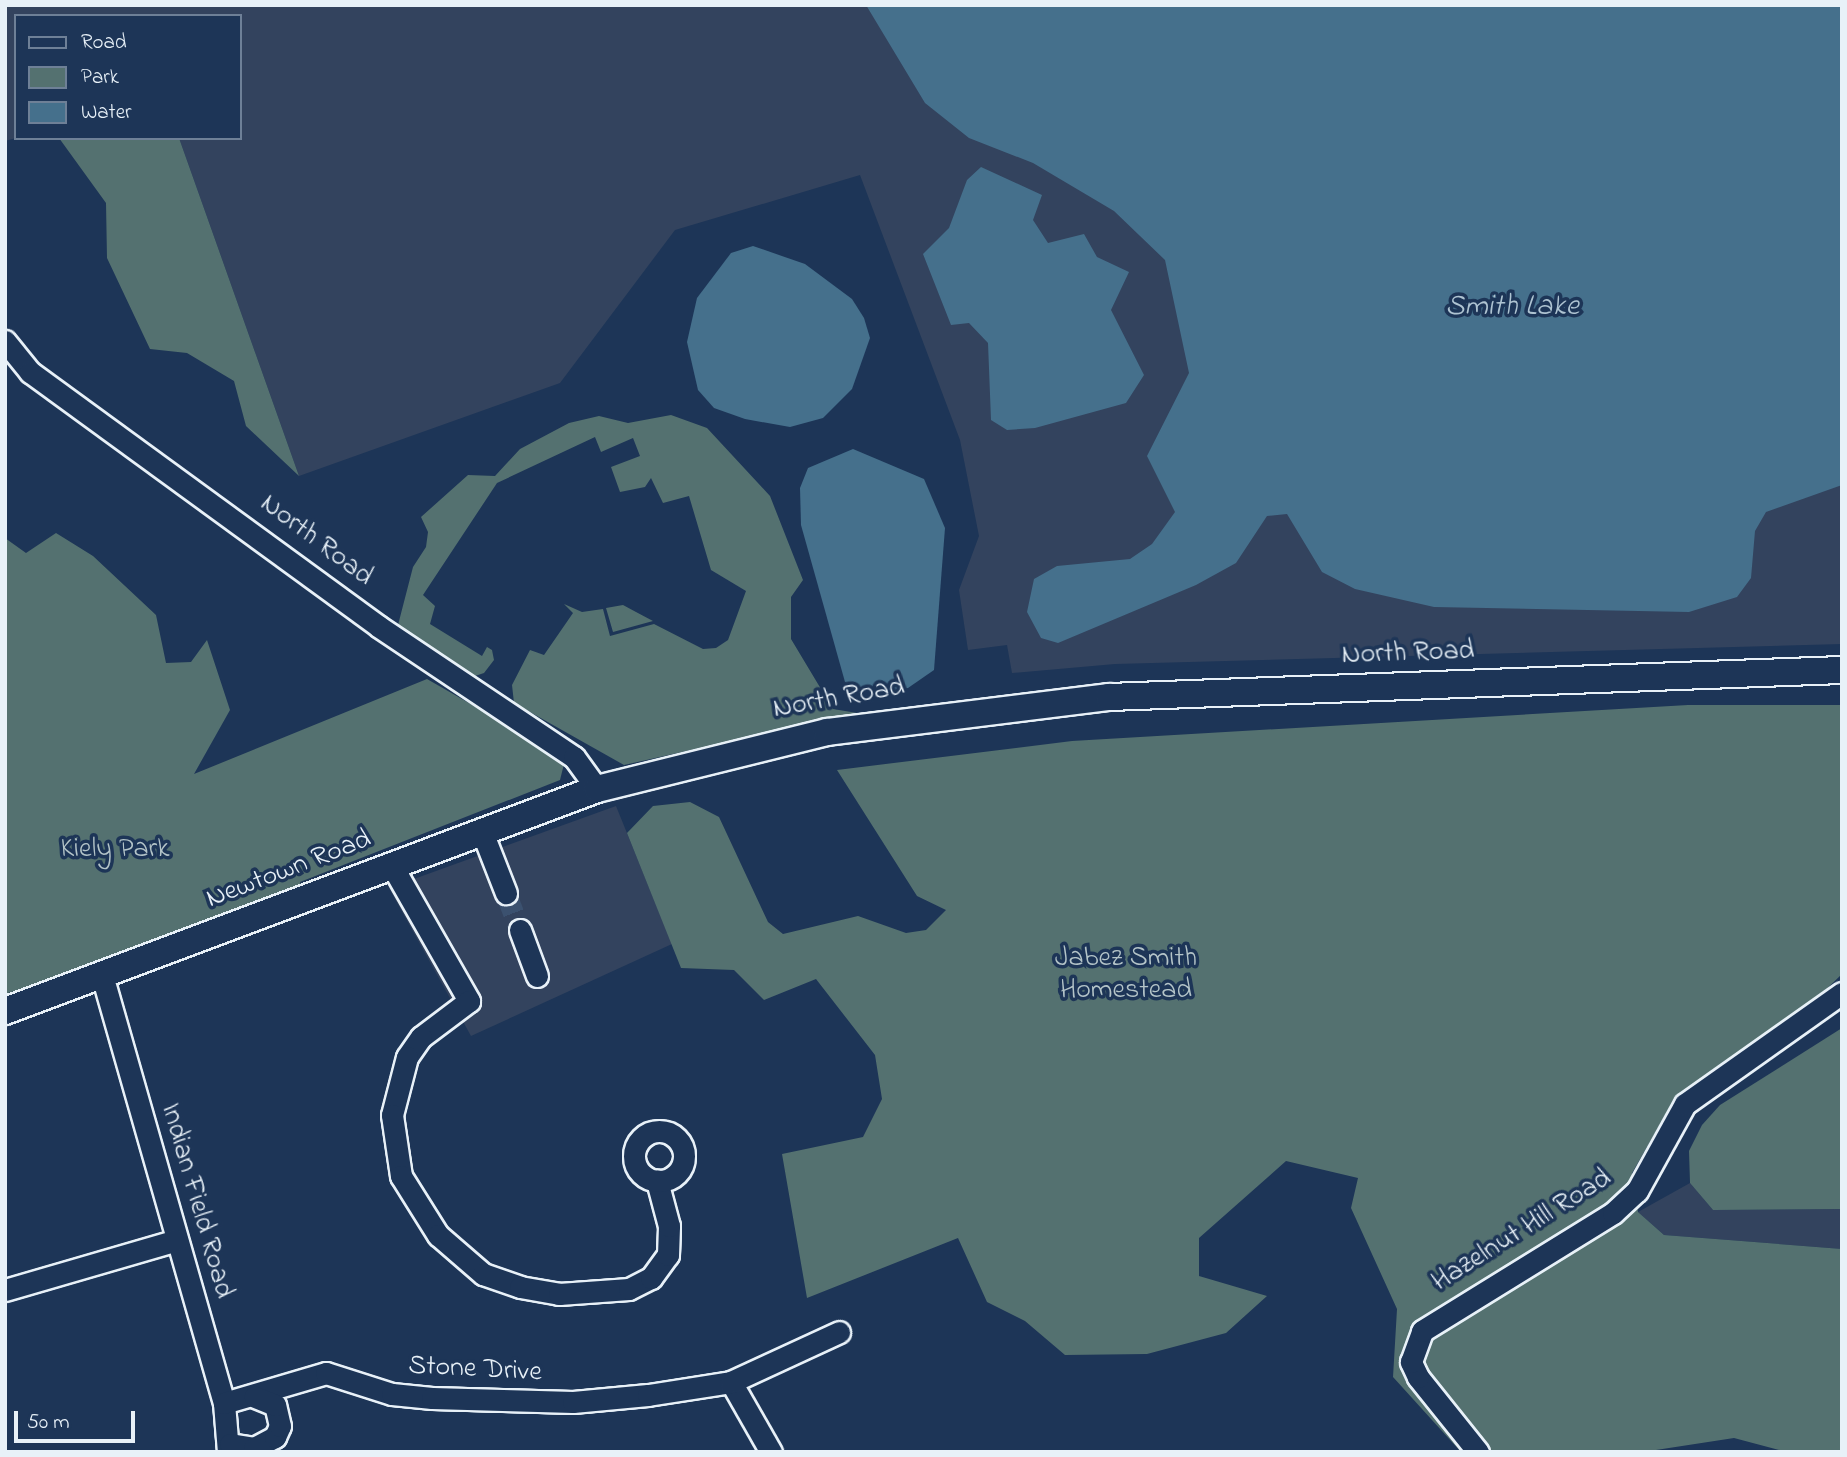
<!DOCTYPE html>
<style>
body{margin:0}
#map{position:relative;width:1847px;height:1457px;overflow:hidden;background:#1d3557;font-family:"Indie Flower",sans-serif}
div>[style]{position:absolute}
.built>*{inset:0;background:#33435e}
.green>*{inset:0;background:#547170}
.water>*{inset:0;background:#45708c}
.minor-tunnel>*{height:21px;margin-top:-10.5px;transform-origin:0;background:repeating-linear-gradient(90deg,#3b516f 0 21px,transparent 0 31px)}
.roads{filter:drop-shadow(2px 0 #e8f1f8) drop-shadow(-2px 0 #e8f1f8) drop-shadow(0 2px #e8f1f8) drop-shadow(0 -2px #e8f1f8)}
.minor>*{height:21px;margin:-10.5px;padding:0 10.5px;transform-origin:10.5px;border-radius:10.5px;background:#1d3557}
.minor>.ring{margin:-10.5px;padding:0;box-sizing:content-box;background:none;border:21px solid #1d3557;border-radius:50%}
.major>*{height:26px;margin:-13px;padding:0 13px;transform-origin:13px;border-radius:13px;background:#1d3557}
span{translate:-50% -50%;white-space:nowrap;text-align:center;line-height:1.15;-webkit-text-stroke:7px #1d3557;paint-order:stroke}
.street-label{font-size:28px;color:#e8f1f8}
.park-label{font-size:28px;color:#b4c4c8}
.water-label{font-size:30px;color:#afc4d2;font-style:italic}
.frame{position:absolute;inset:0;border:7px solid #e8f1f8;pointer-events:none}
.legend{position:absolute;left:14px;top:14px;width:228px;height:126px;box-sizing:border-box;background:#1d3557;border:2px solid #6e8097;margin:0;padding:9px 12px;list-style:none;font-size:21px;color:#e8f1f8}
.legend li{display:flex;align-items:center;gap:14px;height:35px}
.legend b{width:35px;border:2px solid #6e8097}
.scale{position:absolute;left:14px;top:1411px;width:121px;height:32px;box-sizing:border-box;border:4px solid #e8f1f8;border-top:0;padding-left:9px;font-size:21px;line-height:24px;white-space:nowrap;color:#e8f1f8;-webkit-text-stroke:5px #1d3557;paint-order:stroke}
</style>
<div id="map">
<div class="built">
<div style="clip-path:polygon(5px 5px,1842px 5px,1842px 644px,1115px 664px,1012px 673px,1007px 645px,968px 650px,959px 590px,979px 536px,960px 440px,860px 175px,675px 230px,560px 383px,299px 476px,179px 138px,240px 138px,240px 16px,16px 16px,16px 138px,5px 141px)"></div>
<div style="clip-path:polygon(616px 806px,672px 944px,471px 1036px,389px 888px)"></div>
<div style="clip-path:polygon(1690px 1183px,1713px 1210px,1842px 1209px,1842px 1249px,1664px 1235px,1638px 1212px)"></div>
</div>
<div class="green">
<div style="clip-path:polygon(59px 138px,179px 138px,299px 476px,246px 426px,234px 381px,187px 353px,150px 349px,107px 258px,106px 203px)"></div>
<div style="clip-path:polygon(671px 415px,707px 428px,770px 496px,803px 580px,791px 597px,791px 639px,833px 709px,857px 713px,624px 765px,514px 703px,512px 685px,530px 650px,544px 655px,573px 613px,564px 604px,582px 612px,603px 609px,610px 636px,654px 624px,703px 649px,716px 648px,728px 640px,746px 591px,711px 570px,689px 496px,663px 503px,651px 478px,645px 487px,620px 492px,611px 467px,640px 456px,633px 438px,601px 452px,595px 437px,497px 483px,423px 595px,435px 606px,430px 624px,482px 656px,487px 647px,492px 650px,494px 660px,484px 673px,475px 676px,398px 625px,413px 567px,426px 547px,428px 532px,421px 517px,468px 475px,495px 476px,520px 449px,569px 423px,599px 416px,628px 423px)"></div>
<div style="clip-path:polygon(56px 533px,93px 556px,156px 615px,166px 663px,191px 662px,207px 640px,230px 710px,194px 774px,427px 679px,556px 753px,564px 764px,560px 780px,300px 882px,303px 892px,28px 1004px,21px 989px,5px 994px,5px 538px,26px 553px)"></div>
<div style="clip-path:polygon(623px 605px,636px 612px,653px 621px,613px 632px,606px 608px)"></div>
<div style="clip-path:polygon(1688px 705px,1842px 705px,1842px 974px,1812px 1003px,1675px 1098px,1632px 1173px,1638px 1212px,1664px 1235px,1842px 1249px,1842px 1452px,1787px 1452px,1734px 1438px,1643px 1452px,1461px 1452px,1393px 1377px,1397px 1309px,1351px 1208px,1358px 1178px,1286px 1161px,1199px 1238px,1199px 1276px,1267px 1296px,1226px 1333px,1147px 1354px,1065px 1355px,1025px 1321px,987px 1302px,958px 1238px,807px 1298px,782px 1154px,863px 1137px,882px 1099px,875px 1055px,816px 979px,764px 1000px,734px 970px,681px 968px,627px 833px,653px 806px,690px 802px,719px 817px,768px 922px,783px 934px,858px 916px,906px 933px,926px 930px,946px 910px,917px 896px,837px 770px,1072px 741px)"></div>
<div style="clip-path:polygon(1842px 1028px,1842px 1209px,1713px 1210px,1690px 1183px,1689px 1151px,1702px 1125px,1720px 1105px)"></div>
</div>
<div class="water">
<div style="clip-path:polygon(866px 5px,1842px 5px,1842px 485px,1766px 512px,1755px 531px,1751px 578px,1737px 597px,1689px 612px,1434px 607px,1355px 589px,1322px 572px,1287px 514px,1267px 516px,1236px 563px,1196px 585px,1058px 643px,1041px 638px,1027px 612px,1034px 579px,1057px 566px,1130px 559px,1152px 544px,1175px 512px,1147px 456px,1189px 373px,1165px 260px,1114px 211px,1033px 163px,969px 138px,925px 103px)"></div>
<div style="clip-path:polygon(981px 167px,1042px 195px,1033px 220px,1048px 243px,1084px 234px,1097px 257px,1129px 272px,1111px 310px,1144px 375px,1126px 403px,1035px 428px,1007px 430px,991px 420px,988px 343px,969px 323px,951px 325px,923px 254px,949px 228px,967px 180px)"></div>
<div style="clip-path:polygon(753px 246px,805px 264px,852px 299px,864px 318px,870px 338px,852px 389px,823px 418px,790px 427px,745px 419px,714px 408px,698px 390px,687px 342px,697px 298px,731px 253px)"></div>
<div style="clip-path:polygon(853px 449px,924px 479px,945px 528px,934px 670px,908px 688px,875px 695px,845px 682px,801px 525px,800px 488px,808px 468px)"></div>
</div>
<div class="minor-tunnel">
<div style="left:506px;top:893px;width:40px;rotate:69deg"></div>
</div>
<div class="roads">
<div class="minor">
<div style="left:5px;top:341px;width:40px;rotate:51deg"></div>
<div style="left:30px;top:372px;width:431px;rotate:36.1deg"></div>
<div style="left:378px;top:626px;width:236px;rotate:33.8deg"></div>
<div style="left:574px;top:757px;width:39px;rotate:54deg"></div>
<div style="left:481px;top:829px;width:69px;rotate:68.7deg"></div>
<div style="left:391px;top:864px;width:158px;rotate:60.3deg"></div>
<div style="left:469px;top:1001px;width:60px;rotate:143.1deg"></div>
<div style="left:421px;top:1037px;width:24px;rotate:125deg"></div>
<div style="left:407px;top:1057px;width:60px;rotate:104.5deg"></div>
<div style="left:392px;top:1115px;width:62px;rotate:81.6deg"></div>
<div style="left:401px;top:1176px;width:70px;rotate:57.9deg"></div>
<div style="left:438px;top:1235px;width:60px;rotate:40.9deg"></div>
<div style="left:483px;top:1274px;width:39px;rotate:19deg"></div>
<div style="left:520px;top:1287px;width:40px;rotate:10deg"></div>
<div style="left:559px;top:1294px;width:70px;rotate:-4.1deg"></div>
<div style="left:629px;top:1289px;width:25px;rotate:-27deg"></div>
<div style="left:651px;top:1278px;width:29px;rotate:-54deg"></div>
<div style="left:668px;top:1255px;width:29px;rotate:-88deg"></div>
<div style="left:669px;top:1226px;width:47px;rotate:-104.9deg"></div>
<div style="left:520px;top:930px;width:49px;rotate:69.7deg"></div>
<div style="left:102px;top:975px;width:445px;rotate:74.1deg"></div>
<div style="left:224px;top:1403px;width:49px;rotate:85.3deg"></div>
<div class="ring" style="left:634px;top:1131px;width:29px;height:29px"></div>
<div style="left:5px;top:1290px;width:179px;rotate:-16.2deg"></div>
<div style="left:731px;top:1382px;width:81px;rotate:60.3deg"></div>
<div style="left:224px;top:1403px;width:106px;rotate:-16.4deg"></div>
<div style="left:326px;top:1373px;width:69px;rotate:17.7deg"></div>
<div style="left:392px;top:1394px;width:40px;rotate:5.7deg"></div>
<div style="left:432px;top:1398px;width:141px;rotate:1.6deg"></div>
<div style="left:573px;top:1402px;width:75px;rotate:-5.3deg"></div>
<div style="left:648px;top:1395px;width:84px;rotate:-8.9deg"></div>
<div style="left:731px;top:1382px;width:119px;rotate:-24.8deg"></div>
<div style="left:230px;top:1444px;width:24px;rotate:9deg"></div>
<div style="left:254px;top:1448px;width:24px;rotate:-28deg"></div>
<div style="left:275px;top:1437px;width:12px;rotate:-66deg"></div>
<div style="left:280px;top:1426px;width:22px;rotate:-103deg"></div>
<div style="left:275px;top:1405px;width:22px;rotate:-158deg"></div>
<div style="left:1478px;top:1452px;width:96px;rotate:-128.7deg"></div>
<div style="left:1418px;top:1377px;width:17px;rotate:-115deg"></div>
<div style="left:1411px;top:1362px;width:33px;rotate:-70deg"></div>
<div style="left:1422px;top:1331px;width:225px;rotate:-31.7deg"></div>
<div style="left:1613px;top:1213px;width:33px;rotate:-43deg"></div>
<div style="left:1637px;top:1191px;width:99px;rotate:-61.1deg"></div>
<div style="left:1685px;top:1104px;width:192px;rotate:-35.3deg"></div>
</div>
<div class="major">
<div style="left:5px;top:1011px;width:632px;rotate:-20.56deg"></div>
<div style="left:597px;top:789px;width:237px;rotate:-13.9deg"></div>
<div style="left:827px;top:732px;width:284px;rotate:-7.1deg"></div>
<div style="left:1109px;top:697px;width:733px;rotate:-2.11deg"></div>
</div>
</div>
<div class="street-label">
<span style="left:316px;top:541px;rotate:37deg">North Road</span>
<span style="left:1408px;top:654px;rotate:-2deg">North Road</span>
<span style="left:839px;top:699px;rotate:-10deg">North Road</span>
<span style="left:289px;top:870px;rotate:-21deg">Newtown Road</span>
<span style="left:196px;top:1201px;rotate:74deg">Indian Field Road</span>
<span style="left:1522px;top:1231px;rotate:-32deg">Hazelnut Hill Road</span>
<span style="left:475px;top:1370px;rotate:3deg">Stone Drive</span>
</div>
<div class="park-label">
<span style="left:115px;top:850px">Kiely Park</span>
<span style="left:1126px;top:975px">Jabez Smith<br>Homestead</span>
</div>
<div class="water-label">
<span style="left:1512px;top:307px">Smith Lake</span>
</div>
<div class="frame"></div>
<ul class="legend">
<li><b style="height:9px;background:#1d3557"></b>Road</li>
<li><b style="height:19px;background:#547170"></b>Park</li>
<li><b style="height:19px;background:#45708c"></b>Water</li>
</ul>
<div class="scale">50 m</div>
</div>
